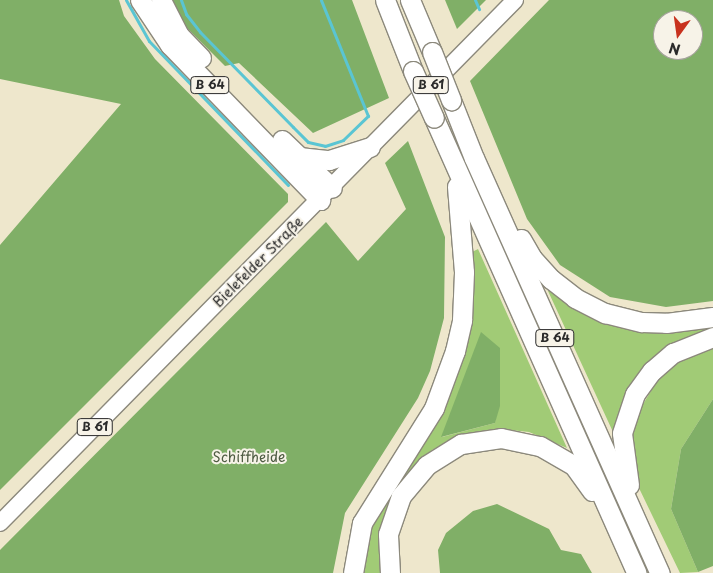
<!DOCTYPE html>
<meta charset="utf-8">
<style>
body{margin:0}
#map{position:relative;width:713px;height:573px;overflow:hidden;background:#eee7cc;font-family:"Playpen Sans",sans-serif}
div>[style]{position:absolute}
.green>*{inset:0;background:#a1cb76}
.forest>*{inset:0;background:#80af67}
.stream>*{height:3px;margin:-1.5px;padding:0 1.5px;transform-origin:1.5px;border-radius:1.5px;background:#5ac5d3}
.roads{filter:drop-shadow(1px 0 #8c897c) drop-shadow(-1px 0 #8c897c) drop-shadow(0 1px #8c897c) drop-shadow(0 -1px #8c897c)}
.major>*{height:16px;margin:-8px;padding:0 8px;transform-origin:8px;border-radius:8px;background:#fff}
.highway>*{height:19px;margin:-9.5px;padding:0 9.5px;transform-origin:9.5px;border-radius:9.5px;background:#fff}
.bridges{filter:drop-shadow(1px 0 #8c897c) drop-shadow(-1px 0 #8c897c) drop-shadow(0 1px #8c897c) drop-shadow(0 -1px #8c897c)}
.highway-bridge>*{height:19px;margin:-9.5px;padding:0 9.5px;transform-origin:9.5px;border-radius:9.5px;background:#fff}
span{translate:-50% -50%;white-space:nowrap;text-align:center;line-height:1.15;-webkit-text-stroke:4px #f7f3e8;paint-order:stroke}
.shield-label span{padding:1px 4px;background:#f7f3e8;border:1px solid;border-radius:4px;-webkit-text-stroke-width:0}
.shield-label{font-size:12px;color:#2b2b2b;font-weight:700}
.street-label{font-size:14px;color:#2b2b2b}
.park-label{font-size:14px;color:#4e5b42}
.north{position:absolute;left:653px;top:10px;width:50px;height:50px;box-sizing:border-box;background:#f7f3e8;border:1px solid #a5a39c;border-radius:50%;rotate:194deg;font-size:14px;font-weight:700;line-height:20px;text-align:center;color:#2b2b2b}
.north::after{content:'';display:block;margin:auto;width:18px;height:22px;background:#c8321e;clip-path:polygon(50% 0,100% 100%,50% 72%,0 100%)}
</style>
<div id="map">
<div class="green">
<div style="clip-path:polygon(evenodd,478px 249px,567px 448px,529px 432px,501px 429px,471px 433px,432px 450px,404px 478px,388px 505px,381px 533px,381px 573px,357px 573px,370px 525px,421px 446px,472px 274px,472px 252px,478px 249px,500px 348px,495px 423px,442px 437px,500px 348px)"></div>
<div style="clip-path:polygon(552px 289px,572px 304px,713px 326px,713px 330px,677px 344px,616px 432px,613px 432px,548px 291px)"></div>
<div style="clip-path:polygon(713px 347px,713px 399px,681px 449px,671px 509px,698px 572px,680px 573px,638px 486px,631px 448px,634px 419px,660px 376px,679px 360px)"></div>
</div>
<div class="forest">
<div style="clip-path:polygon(0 0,119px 0,124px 16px,155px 59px,288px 194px,288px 202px,0 490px,0 245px,121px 104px,0 79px)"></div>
<div style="clip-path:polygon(171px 0,352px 0,389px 98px,313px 133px,239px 63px,225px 66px,186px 27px)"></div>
<div style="clip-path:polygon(445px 0,486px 0,457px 29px)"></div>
<div style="clip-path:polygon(evenodd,549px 0,713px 0,713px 301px,666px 307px,610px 297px,560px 265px,527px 219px,470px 81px,549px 0,663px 20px,693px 20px,693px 50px,663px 50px,663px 20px)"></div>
<div style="clip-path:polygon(408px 141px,445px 237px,444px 318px,430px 371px,418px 398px,345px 513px,333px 573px,0 573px,0 550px,326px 222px,358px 261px,406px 209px,385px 163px)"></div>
<div style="clip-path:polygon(481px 332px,500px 348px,500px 406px,495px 423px,441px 437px)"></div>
<div style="clip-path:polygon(713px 399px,713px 566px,698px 572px,671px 509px,681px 449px)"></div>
<div style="clip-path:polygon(497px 504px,549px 529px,561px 550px,581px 554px,592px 573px,440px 573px,438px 550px,446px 533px,473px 511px)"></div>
</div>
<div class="stream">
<div style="left:126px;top:0;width:47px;rotate:60.7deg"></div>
<div style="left:149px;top:41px;width:200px;rotate:46deg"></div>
<div style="left:181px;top:0;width:15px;rotate:70deg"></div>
<div style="left:186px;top:14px;width:23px;rotate:52deg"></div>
<div style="left:200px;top:32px;width:133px;rotate:45.6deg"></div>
<div style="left:293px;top:127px;width:21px;rotate:45deg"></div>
<div style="left:308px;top:142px;width:17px;rotate:13deg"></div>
<div style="left:325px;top:146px;width:19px;rotate:-18deg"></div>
<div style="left:343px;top:140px;width:35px;rotate:-44deg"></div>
<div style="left:368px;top:116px;width:125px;rotate:-112.1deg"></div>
<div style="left:475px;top:0;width:10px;rotate:66deg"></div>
</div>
<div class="roads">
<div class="major">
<div style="left:0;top:523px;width:734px;rotate:-45.44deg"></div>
</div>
<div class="highway">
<div style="left:140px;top:0;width:54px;rotate:56.3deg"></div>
<div style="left:170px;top:45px;width:216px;rotate:45.9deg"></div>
<div style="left:161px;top:0;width:38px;rotate:63deg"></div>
<div style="left:178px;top:34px;width:33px;rotate:46deg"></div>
<div style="left:385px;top:0;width:76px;rotate:68.5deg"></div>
<div style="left:410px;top:0;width:56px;rotate:67.1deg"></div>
<div style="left:451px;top:100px;width:62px;rotate:68.4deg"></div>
<div style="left:474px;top:158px;width:455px;rotate:65.9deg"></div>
<div style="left:434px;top:118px;width:498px;rotate:66deg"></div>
<div style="left:282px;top:140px;width:69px;rotate:43.8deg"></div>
<div style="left:299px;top:157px;width:30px;rotate:6deg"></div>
<div style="left:329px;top:160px;width:43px;rotate:-17.6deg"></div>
<div style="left:521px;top:239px;width:22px;rotate:60deg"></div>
<div style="left:532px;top:258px;width:28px;rotate:48deg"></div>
<div style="left:551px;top:279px;width:31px;rotate:38deg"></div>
<div style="left:575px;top:298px;width:34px;rotate:27deg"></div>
<div style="left:605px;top:313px;width:38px;rotate:14deg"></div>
<div style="left:642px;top:322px;width:24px;rotate:2deg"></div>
<div style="left:666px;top:323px;width:47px;rotate:-7.3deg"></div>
<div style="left:629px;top:485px;width:52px;rotate:-97.7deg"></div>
<div style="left:622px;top:433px;width:41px;rotate:-71.6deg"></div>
<div style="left:635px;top:394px;width:29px;rotate:-54deg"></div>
<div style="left:652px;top:371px;width:28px;rotate:-41deg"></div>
<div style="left:673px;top:353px;width:43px;rotate:-21.8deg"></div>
<div style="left:353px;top:573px;width:51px;rotate:-79.8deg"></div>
<div style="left:362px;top:523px;width:136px;rotate:-57.9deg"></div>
<div style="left:434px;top:408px;width:61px;rotate:-69.8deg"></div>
<div style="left:455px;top:351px;width:32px;rotate:-77deg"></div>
<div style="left:462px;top:320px;width:48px;rotate:-87.6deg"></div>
<div style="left:464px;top:272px;width:86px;rotate:-94.7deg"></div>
<div style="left:390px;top:573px;width:39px;rotate:-93deg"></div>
<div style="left:388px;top:534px;width:40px;rotate:-71.1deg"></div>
<div style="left:401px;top:496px;width:40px;rotate:-50deg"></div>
<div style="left:427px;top:465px;width:40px;rotate:-32deg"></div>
<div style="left:461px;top:444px;width:40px;rotate:-8.5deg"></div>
<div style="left:501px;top:438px;width:40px;rotate:12deg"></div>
<div style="left:540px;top:446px;width:39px;rotate:30deg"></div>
<div style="left:574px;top:466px;width:31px;rotate:54deg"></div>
</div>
</div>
<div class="bridges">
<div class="highway-bridge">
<div style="left:432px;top:52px;width:52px;rotate:68.4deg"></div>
<div style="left:413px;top:71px;width:51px;rotate:65.9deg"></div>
</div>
</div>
<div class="shield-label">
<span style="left:210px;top:85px">B 64</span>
<span style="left:431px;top:85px">B 61</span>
<span style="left:555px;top:338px">B 64</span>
<span style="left:95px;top:427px">B 61</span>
</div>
<div class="street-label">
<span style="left:258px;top:262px;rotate:-45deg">Bielefelder Straße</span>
</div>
<div class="park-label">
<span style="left:249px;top:457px">Schiffheide</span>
</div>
<div class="north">N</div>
</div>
